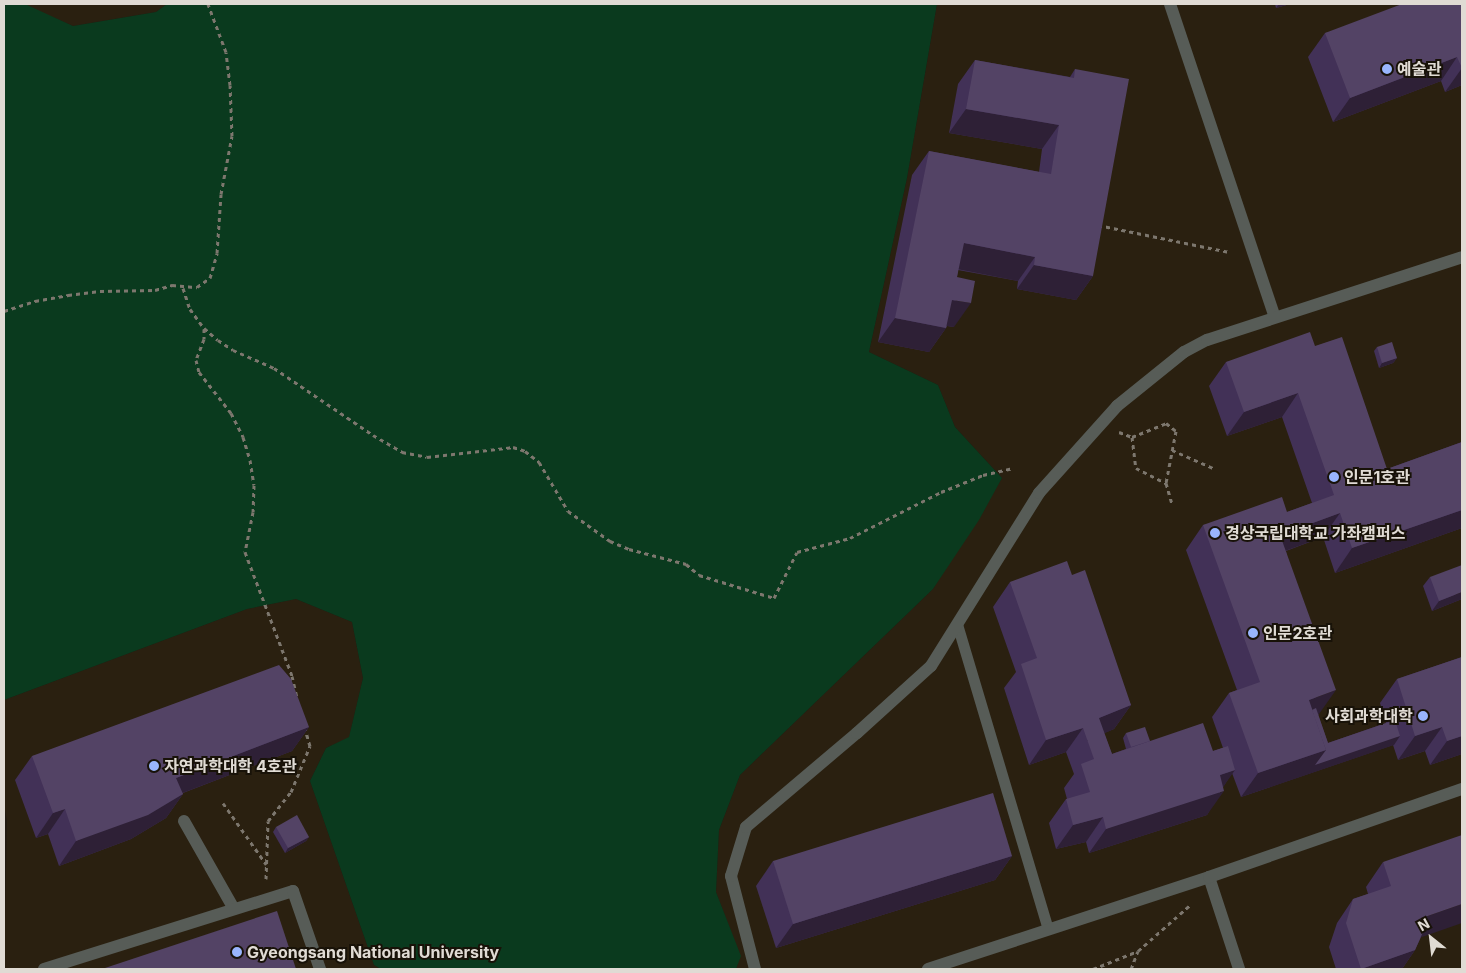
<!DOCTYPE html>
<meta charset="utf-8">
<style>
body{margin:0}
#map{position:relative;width:1466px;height:973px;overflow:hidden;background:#221b11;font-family:Inter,"Noto Sans KR",sans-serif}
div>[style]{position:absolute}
.built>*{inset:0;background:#2a2010}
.green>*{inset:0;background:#0a3a1e}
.path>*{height:3px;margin-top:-1.5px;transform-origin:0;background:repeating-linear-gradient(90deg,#7d776e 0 4px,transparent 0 8px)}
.service>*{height:11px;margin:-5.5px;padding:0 5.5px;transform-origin:5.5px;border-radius:5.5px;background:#575c57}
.minor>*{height:12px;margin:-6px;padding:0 6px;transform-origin:6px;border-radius:6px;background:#575c57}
.wall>*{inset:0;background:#423157}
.shaded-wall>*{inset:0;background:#2e2036}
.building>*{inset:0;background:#534365}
.dots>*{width:14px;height:14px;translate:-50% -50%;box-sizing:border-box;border:2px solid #181208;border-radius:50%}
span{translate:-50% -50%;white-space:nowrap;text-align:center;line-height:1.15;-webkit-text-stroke:4px #181208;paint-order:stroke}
.poi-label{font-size:16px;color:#e0dbd4;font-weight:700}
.left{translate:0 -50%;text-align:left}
.right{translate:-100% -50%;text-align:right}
.frame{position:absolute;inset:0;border:5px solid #e0dbd4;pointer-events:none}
.north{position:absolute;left:1406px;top:913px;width:50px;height:50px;-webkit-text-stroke:4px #181208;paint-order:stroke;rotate:331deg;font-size:14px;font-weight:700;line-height:20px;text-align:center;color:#e0dbd4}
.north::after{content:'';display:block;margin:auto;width:18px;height:22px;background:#e0dbd4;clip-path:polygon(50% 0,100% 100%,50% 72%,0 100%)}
</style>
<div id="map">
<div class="built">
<div style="clip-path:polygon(21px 4px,167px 4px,156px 12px,73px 26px)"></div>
<div style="clip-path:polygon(937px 4px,1462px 4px,1462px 969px,736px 969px,740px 956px,716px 892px,719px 830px,740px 775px,933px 589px,1002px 478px,955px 427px,938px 385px,869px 352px,907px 178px)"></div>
<div style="clip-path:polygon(296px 599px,352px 622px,363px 678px,349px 738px,326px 748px,310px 781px,374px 965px,381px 969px,4px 969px,7px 820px,4px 805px,4px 700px,247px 609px)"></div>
</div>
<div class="green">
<div style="clip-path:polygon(4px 4px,25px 4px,73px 26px,156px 12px,167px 4px,937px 4px,907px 178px,869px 352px,938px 385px,955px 427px,1002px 478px,979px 520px,933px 589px,740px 775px,719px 830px,716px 892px,741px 956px,736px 969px,381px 969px,374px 965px,310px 781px,326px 748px,349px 737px,363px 678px,352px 622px,296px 599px,247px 609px,4px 700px)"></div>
</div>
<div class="path">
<div style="left:1098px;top:225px;width:134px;rotate:11.6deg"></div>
<div style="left:183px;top:288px;width:22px;rotate:72deg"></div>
<div style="left:190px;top:309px;width:24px;rotate:54deg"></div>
<div style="left:204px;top:328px;width:18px;rotate:41deg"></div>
<div style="left:218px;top:340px;width:18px;rotate:34deg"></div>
<div style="left:233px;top:350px;width:45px;rotate:23.7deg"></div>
<div style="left:274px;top:368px;width:120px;rotate:34.1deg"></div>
<div style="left:373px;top:435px;width:34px;rotate:30deg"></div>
<div style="left:402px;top:452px;width:25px;rotate:11deg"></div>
<div style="left:427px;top:457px;width:87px;rotate:-6.6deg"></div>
<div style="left:513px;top:447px;width:13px;rotate:18deg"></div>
<div style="left:525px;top:451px;width:18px;rotate:38deg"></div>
<div style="left:539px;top:462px;width:57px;rotate:59.4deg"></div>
<div style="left:568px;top:511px;width:52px;rotate:35.5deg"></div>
<div style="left:610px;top:541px;width:21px;rotate:23deg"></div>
<div style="left:629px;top:549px;width:59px;rotate:14.7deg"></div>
<div style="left:686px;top:564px;width:17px;rotate:40deg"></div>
<div style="left:699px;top:575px;width:78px;rotate:17deg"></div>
<div style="left:774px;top:598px;width:51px;rotate:-63.4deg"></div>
<div style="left:797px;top:552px;width:55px;rotate:-14.8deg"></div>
<div style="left:850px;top:538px;width:102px;rotate:-26.8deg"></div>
<div style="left:941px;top:492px;width:45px;rotate:-22deg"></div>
<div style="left:983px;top:475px;width:31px;rotate:-13deg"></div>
<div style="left:4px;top:311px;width:33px;rotate:-18deg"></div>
<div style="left:35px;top:301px;width:34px;rotate:-10deg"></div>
<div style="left:68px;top:295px;width:32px;rotate:-7deg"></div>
<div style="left:100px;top:291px;width:55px;rotate:-1deg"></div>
<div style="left:155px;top:290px;width:18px;rotate:-16deg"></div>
<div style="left:172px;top:285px;width:25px;rotate:5deg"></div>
<div style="left:197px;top:287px;width:16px;rotate:-35deg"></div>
<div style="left:210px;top:278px;width:26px;rotate:-74deg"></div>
<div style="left:217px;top:253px;width:59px;rotate:-86.1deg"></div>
<div style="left:221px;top:194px;width:59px;rotate:-79.3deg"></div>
<div style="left:232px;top:136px;width:51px;rotate:-92.2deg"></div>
<div style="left:230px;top:85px;width:33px;rotate:-97deg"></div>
<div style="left:226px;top:52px;width:51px;rotate:-110.6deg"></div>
<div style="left:204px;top:329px;width:10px;rotate:90deg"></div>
<div style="left:204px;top:339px;width:22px;rotate:111deg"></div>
<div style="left:196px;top:360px;width:12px;rotate:76deg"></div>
<div style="left:199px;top:372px;width:52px;rotate:52deg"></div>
<div style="left:231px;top:413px;width:27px;rotate:63deg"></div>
<div style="left:243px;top:437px;width:24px;rotate:73deg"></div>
<div style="left:250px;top:460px;width:25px;rotate:81deg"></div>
<div style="left:254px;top:485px;width:27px;rotate:92deg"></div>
<div style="left:253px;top:512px;width:41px;rotate:101.3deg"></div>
<div style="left:245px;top:552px;width:133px;rotate:69.2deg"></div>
<div style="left:292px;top:676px;width:22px;rotate:77deg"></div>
<div style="left:1119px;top:432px;width:14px;rotate:21deg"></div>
<div style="left:1132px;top:437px;width:37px;rotate:-22deg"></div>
<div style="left:1166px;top:423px;width:13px;rotate:39deg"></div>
<div style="left:1176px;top:431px;width:53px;rotate:100.9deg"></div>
<div style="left:1166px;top:483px;width:22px;rotate:74deg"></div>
<div style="left:1132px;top:437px;width:31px;rotate:83deg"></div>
<div style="left:1136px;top:468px;width:34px;rotate:27deg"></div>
<div style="left:1172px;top:450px;width:47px;rotate:23.8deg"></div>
<div style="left:223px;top:803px;width:75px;rotate:54.8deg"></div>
<div style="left:266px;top:879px;width:58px;rotate:-88deg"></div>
<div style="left:268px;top:821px;width:37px;rotate:-52deg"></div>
<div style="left:291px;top:792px;width:50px;rotate:-67.6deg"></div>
<div style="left:310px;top:746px;width:19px;rotate:-106deg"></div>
<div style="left:1093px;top:969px;width:48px;rotate:-21.8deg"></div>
<div style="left:1138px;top:951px;width:69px;rotate:-41.5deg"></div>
<div style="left:1131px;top:969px;width:19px;rotate:-69deg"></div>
</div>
<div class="service">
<div style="left:957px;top:624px;width:318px;rotate:73.4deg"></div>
</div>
<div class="minor">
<div style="left:1170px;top:4px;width:330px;rotate:71.5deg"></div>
<div style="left:184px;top:821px;width:101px;rotate:60.4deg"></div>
<div style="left:1209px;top:877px;width:97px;rotate:71.9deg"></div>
<div style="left:44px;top:969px;width:261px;rotate:-17.4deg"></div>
<div style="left:293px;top:891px;width:83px;rotate:70.9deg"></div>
<div style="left:755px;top:969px;width:96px;rotate:-104.5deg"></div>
<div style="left:731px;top:876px;width:51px;rotate:-73deg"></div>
<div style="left:746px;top:827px;width:145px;rotate:-40.3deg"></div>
<div style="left:857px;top:733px;width:100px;rotate:-42.2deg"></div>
<div style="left:931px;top:666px;width:204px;rotate:-58deg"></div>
<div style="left:1039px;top:493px;width:117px;rotate:-48.1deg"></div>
<div style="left:1117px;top:406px;width:86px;rotate:-38.9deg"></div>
<div style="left:1184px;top:352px;width:26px;rotate:-28deg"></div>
<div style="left:1207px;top:340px;width:268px;rotate:-18deg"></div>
<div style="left:928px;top:969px;width:296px;rotate:-18.1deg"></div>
<div style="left:1209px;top:877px;width:268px;rotate:-19.2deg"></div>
</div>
<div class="wall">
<div style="clip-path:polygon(1275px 4px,1290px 4px,1276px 8px)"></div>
<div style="clip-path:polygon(1462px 4px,1462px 85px,1445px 92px,1441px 81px,1333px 122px,1308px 57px,1325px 33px)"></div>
<div style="clip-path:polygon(975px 60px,1070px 77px,1075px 69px,1093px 276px,1076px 300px,1017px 289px,1018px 281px,958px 270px,957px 277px,954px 327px,947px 326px,946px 328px,929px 352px,878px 342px,912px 175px,929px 151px,1039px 172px,1042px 149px,949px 133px,958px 84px)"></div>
<div style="clip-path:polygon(1315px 346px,1387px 469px,1462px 442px,1462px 528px,1335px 573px,1323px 537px,1286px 551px,1319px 714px,1318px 715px,1328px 743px,1386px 723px,1380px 703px,1397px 679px,1462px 657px,1462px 754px,1430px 765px,1425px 751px,1398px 760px,1393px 745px,1241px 797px,1232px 773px,1223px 787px,1207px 815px,1089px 853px,1086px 842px,1056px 849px,1049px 823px,1066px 799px,1067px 799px,1064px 788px,1074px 774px,1066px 752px,1029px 765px,1004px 688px,1016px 672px,993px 607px,1010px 582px,1072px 575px,1131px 705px,1114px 729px,1104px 733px,1112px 754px,1126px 749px,1123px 738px,1126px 733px,1150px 741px,1213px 751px,1223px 748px,1212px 717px,1229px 693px,1237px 690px,1186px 550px,1203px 525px,1287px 512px,1312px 503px,1282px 417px,1227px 436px,1209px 386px,1226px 362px)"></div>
<div style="clip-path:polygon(1377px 347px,1397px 358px,1393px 363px,1379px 368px,1374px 351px)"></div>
<div style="clip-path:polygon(1430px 577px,1462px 599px,1432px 611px,1423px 586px)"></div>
<div style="clip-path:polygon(309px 727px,292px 751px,183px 793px,183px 794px,166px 818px,131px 839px,59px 866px,48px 834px,36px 838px,15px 780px,32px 756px)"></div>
<div style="clip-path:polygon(276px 827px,309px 837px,306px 841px,285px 853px,273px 832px)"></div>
<div style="clip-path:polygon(1012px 856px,995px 880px,776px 948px,756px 886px,773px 861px)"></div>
<div style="clip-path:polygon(1383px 862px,1421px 937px,1415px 950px,1402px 969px,1336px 969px,1329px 947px,1337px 923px,1353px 899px,1368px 894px,1366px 887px)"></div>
</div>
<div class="shaded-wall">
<div style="clip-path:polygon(1279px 4px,1290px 4px,1276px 8px)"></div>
<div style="clip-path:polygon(1457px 57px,1441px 81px,1333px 122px,1350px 98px)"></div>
<div style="clip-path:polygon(1462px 68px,1462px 85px,1445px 92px)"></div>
<div style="clip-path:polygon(966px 109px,1059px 125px,1042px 149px,949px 133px)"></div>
<div style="clip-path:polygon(964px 243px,1035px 257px,1018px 281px,947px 267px)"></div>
<div style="clip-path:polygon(1034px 265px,1093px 276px,1076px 300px,1017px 289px)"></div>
<div style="clip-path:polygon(952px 300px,971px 303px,954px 327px,935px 324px)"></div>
<div style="clip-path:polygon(895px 318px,946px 328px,929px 352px,878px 342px)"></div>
<div style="clip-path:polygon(1397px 358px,1393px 363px,1379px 368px,1382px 363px)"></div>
<div style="clip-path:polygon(1298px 393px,1282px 417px,1227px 436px,1244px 412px)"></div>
<div style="clip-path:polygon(1462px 510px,1462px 528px,1335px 573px,1352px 548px)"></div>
<div style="clip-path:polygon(1340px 513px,1323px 537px,1263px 559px,1280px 535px)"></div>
<div style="clip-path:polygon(1462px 592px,1462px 599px,1432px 611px,1439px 601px)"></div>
<div style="clip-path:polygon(1336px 690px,1319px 714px,1300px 721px,1309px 700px)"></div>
<div style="clip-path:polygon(1131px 705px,1114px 729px,1087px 741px,1099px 718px)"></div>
<div style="clip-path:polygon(309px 727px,292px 751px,159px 802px,176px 778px)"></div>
<div style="clip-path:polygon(1442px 727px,1425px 751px,1398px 760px,1415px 736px)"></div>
<div style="clip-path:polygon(1083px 728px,1066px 752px,1029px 765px,1046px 740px)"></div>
<div style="clip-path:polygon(1400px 736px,1394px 745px,1241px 797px,1258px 773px,1326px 750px)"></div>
<div style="clip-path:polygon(1462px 736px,1462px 754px,1430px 765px,1447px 741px)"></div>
<div style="clip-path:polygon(1235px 770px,1219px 793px,1224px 791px,1207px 815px,1089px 853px,1106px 829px,1220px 775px)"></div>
<div style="clip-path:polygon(183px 794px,166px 818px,131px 839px,59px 866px,76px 841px)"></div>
<div style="clip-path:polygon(65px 809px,48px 834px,36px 838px,53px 813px)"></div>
<div style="clip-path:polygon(1103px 817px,1086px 842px,1056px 849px,1073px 825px)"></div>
<div style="clip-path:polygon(309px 837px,306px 841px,285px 853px,288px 848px)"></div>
<div style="clip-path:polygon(1012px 856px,995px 880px,776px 948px,793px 924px)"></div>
<div style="clip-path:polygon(1462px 904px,1462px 923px,1402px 944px,1419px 919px)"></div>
<div style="clip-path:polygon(1415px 950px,1402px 969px,1361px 969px)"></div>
</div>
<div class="building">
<div style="clip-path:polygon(1402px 4px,1462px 4px,1462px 68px,1457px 57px,1350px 98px,1325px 33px)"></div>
<div style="clip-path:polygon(975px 60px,1074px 78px,1075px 69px,1129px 79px,1093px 276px,1034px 265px,1035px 257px,964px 243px,957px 277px,975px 281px,971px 303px,952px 300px,946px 328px,895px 318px,929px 151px,1051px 174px,1059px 125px,966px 109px)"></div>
<div style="clip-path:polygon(1310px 332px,1315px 346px,1342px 337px,1387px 469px,1462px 442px,1462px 510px,1352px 548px,1340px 513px,1280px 535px,1336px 690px,1309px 700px,1326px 750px,1258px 773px,1229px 693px,1260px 682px,1203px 525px,1282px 497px,1287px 512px,1334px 495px,1298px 393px,1244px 412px,1226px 362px)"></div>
<div style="clip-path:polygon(1392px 342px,1397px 358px,1382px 363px,1377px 347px)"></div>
<div style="clip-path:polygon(1067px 561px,1072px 575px,1085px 570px,1131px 705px,1099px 718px,1112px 754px,1203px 723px,1213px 751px,1228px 746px,1235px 770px,1220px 775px,1224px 791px,1106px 829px,1103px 817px,1073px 825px,1066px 799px,1090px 792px,1081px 764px,1094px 759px,1083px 728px,1046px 740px,1021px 664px,1037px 658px,1010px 582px)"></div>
<div style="clip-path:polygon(1462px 565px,1462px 592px,1439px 601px,1430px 577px)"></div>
<div style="clip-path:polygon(1462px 657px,1462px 736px,1447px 741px,1442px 727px,1415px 736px,1397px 679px)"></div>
<div style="clip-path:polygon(279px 665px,291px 679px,309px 727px,176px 778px,183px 794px,148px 815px,76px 841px,65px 809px,53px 813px,32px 756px)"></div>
<div style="clip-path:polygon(1316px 708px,1328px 743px,1395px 720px,1400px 736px,1315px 765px,1326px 750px,1312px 710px)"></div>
<div style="clip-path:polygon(1145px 727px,1150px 741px,1131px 747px,1126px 733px)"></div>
<div style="clip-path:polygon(993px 793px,1012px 856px,793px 924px,773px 861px)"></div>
<div style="clip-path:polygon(297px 815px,309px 837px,288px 848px,276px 827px)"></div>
<div style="clip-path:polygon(1462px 835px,1462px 904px,1419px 919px,1423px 932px,1415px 950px,1361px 969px,1346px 923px,1353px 899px,1391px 886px,1383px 862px)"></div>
<div style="clip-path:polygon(277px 911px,296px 969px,102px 969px)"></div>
</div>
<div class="dots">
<div style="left:1387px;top:69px;background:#99b5fd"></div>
<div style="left:1334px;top:477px;background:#99b5fd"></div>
<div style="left:1215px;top:533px;background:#99b5fd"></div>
<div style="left:1253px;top:633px;background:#99b5fd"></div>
<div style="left:1423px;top:716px;background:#99b5fd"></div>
<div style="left:154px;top:766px;background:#99b5fd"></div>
<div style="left:237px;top:952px;background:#99b5fd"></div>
</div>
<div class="poi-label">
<span class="left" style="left:1397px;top:69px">예술관</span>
<span class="left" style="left:1344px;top:477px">인문1호관</span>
<span class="left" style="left:1225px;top:533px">경상국립대학교 가좌캠퍼스</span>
<span class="left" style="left:1263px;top:633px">인문2호관</span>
<span class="right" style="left:1413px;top:716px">사회과학대학</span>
<span class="left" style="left:164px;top:766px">자연과학대학 4호관</span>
<span class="left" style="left:247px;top:952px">Gyeongsang National University</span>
</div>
<div class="frame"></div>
<div class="north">N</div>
</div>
